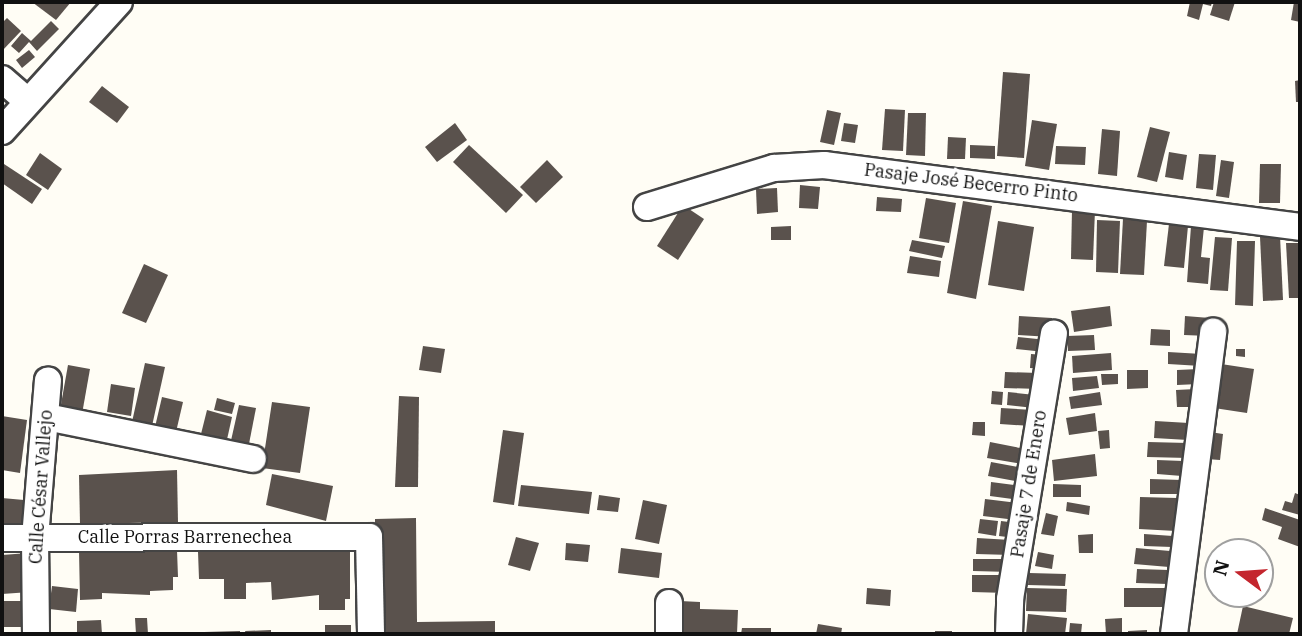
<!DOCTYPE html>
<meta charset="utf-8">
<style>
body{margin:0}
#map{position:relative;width:1302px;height:636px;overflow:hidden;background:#fffdf5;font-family:"IBM Plex Serif",serif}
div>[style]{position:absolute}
.building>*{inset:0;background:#5a524d}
.roads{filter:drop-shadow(2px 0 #444) drop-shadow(-2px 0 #444) drop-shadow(0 2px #444) drop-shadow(0 -2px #444)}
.minor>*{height:26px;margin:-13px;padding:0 13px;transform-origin:13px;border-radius:13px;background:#fff}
span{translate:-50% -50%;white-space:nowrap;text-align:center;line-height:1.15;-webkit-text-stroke:7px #fff;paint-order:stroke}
.street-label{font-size:18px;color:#111}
.frame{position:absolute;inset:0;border:4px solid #111;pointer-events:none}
.north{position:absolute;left:1204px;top:538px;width:70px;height:70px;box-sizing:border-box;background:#fff;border:2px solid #a0a0a0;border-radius:50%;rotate:286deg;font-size:19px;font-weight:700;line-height:28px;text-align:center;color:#111}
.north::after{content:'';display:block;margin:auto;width:24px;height:32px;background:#c4262e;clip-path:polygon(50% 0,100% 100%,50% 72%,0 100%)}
</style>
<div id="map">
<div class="building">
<div style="clip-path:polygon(32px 2px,71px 2px,56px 20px)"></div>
<div style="clip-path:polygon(1190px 2px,1212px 2px,1211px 6px,1203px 4px,1199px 20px,1187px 16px)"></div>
<div style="clip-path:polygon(1214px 2px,1235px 2px,1229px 21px,1210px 15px)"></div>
<div style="clip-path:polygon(1294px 2px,1300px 2px,1300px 22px,1291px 20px)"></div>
<div style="clip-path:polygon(7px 18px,21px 31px,2px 51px,2px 23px)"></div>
<div style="clip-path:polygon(51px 21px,59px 29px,37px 51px,29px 42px,19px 53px,11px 46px,22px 33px,31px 41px)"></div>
<div style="clip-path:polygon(29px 50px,35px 57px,22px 68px,16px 60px)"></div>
<div style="clip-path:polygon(1003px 72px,1030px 74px,1024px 158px,997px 156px)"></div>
<div style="clip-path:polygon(1300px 80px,1300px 102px,1296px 102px,1295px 81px)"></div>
<div style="clip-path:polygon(102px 86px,129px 107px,117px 123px,89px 102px)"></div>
<div style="clip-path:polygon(885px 109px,905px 110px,903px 151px,882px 150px)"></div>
<div style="clip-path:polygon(827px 110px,841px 113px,834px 145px,820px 142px)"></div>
<div style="clip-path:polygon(908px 113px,926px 113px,925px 156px,906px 155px)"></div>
<div style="clip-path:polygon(1032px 120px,1057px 124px,1049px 170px,1025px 166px)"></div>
<div style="clip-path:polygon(455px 123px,467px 140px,437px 162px,425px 147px)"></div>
<div style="clip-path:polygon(844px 123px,858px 125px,855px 143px,841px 141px)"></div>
<div style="clip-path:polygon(1150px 127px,1170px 132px,1157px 182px,1137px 177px)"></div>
<div style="clip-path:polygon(1102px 129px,1120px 131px,1117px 176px,1098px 174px)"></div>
<div style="clip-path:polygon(948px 137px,966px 138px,965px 159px,947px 159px)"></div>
<div style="clip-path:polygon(469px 145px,523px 195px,506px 213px,453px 162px)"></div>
<div style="clip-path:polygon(970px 145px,995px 146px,995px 159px,970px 158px)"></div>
<div style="clip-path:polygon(1056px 146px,1086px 147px,1085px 165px,1055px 164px)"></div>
<div style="clip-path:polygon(1169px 152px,1187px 155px,1183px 180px,1165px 177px)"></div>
<div style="clip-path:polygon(40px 153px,62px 169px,48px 190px,26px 175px)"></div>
<div style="clip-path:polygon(1199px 154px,1216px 155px,1213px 190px,1196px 188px)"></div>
<div style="clip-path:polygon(547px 160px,563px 177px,536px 203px,520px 187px)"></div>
<div style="clip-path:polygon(1221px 160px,1234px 162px,1229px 198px,1216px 196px)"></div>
<div style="clip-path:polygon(4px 164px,42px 189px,32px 204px,2px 183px)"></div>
<div style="clip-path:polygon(1260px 164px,1281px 164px,1280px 203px,1259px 203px)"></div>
<div style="clip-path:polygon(800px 185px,820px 187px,818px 209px,799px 208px)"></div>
<div style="clip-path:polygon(777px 188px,778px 212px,757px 214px,756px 189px)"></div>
<div style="clip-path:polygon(877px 197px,902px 199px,901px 212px,876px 211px)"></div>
<div style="clip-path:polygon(926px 198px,956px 203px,949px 243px,919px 238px)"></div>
<div style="clip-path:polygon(963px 201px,992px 206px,976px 299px,947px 293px)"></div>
<div style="clip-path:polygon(683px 205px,704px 219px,678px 260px,657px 246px)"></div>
<div style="clip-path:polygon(1072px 210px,1095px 210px,1093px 260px,1071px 259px)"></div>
<div style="clip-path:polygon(1123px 219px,1147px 221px,1144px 275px,1120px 274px)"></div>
<div style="clip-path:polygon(1097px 220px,1120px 221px,1118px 273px,1096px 272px)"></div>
<div style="clip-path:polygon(998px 221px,1034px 227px,1024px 291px,988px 285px)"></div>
<div style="clip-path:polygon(1169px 224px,1188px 226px,1184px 268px,1164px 266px)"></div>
<div style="clip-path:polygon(791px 226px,791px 240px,771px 240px,771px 227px)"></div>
<div style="clip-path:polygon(1191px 226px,1204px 227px,1201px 257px,1210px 258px,1208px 284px,1187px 282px)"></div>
<div style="clip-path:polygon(1280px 236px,1283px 300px,1263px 301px,1260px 237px)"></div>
<div style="clip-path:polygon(1215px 237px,1232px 238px,1228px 291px,1210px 290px)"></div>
<div style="clip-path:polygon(912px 240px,945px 246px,942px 258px,909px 251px)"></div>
<div style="clip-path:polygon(1237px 241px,1255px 241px,1253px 306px,1235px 305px)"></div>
<div style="clip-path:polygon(1286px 243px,1300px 243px,1300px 298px,1289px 298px)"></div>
<div style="clip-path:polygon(910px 256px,941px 261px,939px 277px,907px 273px)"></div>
<div style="clip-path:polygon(144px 264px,168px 275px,146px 323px,122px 313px)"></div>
<div style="clip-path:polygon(1110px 306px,1112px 326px,1074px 332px,1071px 311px)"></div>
<div style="clip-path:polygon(1019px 316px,1052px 318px,1051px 337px,1018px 335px)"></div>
<div style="clip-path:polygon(1185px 316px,1210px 318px,1209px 336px,1184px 335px)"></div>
<div style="clip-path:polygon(1151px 329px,1170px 330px,1170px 346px,1150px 345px)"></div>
<div style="clip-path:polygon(1094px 335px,1095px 350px,1068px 351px,1067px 336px)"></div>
<div style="clip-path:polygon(1018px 337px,1047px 340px,1045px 352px,1016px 349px)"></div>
<div style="clip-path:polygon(423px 346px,445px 349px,441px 373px,419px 370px)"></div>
<div style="clip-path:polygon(1236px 349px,1245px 349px,1245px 357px,1236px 356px)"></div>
<div style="clip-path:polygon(1168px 352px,1202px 354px,1201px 366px,1168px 364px)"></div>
<div style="clip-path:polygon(1111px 353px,1112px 370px,1073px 373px,1072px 356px)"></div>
<div style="clip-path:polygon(1031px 354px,1044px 355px,1043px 369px,1030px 368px)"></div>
<div style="clip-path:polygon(145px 363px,165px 367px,152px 426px,132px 422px)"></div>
<div style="clip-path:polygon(1221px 364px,1254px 369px,1247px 413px,1214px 408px)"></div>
<div style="clip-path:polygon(68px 365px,90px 369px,82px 414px,60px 410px)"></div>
<div style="clip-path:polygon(1199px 369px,1199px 384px,1177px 385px,1177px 370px)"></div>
<div style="clip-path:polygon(1127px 370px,1148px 370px,1148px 388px,1127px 389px)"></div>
<div style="clip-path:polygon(1005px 372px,1039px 373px,1039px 389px,1004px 388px)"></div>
<div style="clip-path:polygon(1101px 374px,1118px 374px,1118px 384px,1102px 385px)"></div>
<div style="clip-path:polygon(1097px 376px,1099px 388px,1073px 391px,1072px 378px)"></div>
<div style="clip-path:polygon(111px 384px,135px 388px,131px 416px,107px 412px)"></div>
<div style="clip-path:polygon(1196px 389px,1196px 407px,1177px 407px,1176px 390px)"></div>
<div style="clip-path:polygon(992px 391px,1003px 392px,1002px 405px,991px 404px)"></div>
<div style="clip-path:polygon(1008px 392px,1035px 395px,1034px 408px,1007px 405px)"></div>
<div style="clip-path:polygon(1100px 392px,1102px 405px,1071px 409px,1069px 397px)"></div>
<div style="clip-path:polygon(399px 396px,419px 397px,418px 487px,395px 487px)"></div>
<div style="clip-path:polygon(162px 397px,183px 402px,176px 432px,155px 427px)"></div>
<div style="clip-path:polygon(217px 398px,235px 403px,232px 414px,214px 410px)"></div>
<div style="clip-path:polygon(272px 402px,310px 407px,300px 473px,262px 468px)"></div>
<div style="clip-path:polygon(239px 405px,256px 408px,248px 449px,230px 445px)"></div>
<div style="clip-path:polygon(1001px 408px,1033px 410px,1032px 426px,1000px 424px)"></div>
<div style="clip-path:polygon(207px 410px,232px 417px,226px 444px,200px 438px)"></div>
<div style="clip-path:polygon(1095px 413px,1097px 431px,1069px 435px,1066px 418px)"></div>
<div style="clip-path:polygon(2px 416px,27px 420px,20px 473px,2px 470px)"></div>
<div style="clip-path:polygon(1155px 421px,1189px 423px,1188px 440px,1154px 438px)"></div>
<div style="clip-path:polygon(973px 422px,985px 422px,985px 436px,972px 435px)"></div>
<div style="clip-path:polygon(503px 430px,524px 433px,514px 505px,493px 502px)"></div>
<div style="clip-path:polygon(1109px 430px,1110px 448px,1100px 449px,1098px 431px)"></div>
<div style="clip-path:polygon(1210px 432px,1223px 434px,1220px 460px,1206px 459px)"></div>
<div style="clip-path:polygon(990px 442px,1030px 450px,1028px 465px,987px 458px)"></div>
<div style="clip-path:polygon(1148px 442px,1188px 443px,1188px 458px,1147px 457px)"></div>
<div style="clip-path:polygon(1095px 454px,1097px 476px,1054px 481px,1052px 460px)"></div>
<div style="clip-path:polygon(1157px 460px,1183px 461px,1182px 476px,1157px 474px)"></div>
<div style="clip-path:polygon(991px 462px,1024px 468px,1021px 482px,988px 476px)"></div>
<div style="clip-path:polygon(177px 470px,178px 522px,80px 524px,79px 475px)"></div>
<div style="clip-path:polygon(272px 474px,333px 486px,326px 521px,266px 505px)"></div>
<div style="clip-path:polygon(1150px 479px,1182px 480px,1182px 494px,1150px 494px)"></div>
<div style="clip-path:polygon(991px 482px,1021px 486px,1019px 500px,990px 496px)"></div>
<div style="clip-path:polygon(1053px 484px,1081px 485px,1081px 497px,1053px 497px)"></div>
<div style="clip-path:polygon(521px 485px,592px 492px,589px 514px,518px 506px)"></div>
<div style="clip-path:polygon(1295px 493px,1300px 495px,1300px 515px,1282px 510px,1285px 501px,1292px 503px)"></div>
<div style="clip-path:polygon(599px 495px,620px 498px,618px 512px,597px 510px)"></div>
<div style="clip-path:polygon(1140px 497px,1177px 498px,1176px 531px,1139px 529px)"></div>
<div style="clip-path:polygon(2px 498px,24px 500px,21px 526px,2px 523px)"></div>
<div style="clip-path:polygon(985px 499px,1019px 503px,1016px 520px,983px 516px)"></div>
<div style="clip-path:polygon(643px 500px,667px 505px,659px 544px,635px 539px)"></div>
<div style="clip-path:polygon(1067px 502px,1090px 506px,1089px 515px,1066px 511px)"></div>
<div style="clip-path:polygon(1265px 508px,1300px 520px,1300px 547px,1278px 539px,1282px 527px,1262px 520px)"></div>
<div style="clip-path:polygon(1046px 513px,1058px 516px,1054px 536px,1041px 534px)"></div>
<div style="clip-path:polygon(416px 518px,417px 622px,495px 621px,495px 634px,376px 634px,375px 519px)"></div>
<div style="clip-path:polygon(980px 519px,998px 521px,996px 536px,978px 533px)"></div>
<div style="clip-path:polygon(1001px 521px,1017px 523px,1015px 538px,999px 536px)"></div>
<div style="clip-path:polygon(1093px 534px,1093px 553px,1079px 553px,1078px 535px)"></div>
<div style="clip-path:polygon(1144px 534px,1173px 536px,1172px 547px,1144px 546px)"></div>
<div style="clip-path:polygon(516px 537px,539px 543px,530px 571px,508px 565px)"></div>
<div style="clip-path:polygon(977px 538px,1011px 540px,1011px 555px,976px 554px)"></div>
<div style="clip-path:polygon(566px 543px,590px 545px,588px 562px,565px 560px)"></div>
<div style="clip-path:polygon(621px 548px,662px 553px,659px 578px,618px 573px)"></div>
<div style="clip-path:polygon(1136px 548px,1170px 551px,1169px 567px,1134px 564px)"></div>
<div style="clip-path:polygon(177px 550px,178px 577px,173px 577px,173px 590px,150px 591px,150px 595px,102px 593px,102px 599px,80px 600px,79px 551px)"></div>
<div style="clip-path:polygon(350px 551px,350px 599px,345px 599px,345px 610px,319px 610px,319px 595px,272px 600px,271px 582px,246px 583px,246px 599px,224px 599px,224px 579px,199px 579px,198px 552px)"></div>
<div style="clip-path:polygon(1038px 552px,1054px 555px,1052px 569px,1035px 566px)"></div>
<div style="clip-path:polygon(28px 553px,30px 592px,2px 594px,2px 555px)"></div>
<div style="clip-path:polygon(973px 559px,1010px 559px,1010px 572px,973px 571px)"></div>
<div style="clip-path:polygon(1137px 569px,1169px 570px,1168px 584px,1136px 583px)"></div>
<div style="clip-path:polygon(1029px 573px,1066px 574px,1065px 586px,1028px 585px)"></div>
<div style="clip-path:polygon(972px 575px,1007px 575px,1007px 593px,972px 592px)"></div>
<div style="clip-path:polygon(52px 586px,78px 589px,76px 612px,49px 609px)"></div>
<div style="clip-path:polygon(867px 588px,891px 590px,890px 606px,866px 604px)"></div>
<div style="clip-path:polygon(1027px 588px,1067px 589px,1066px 612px,1026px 611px)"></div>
<div style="clip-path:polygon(1124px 588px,1166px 588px,1166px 607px,1124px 607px)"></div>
<div style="clip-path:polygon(2px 601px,23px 601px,23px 627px,2px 627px)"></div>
<div style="clip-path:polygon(680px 601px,700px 602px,700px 609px,738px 610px,737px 634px,679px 634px)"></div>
<div style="clip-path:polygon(1243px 606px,1293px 618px,1289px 634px,1237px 634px)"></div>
<div style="clip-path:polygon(1028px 614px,1067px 618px,1065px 634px,1026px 634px)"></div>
<div style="clip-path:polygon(135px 618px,147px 618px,148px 634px,136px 634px)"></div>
<div style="clip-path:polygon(1122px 618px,1122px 634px,1106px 634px,1105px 619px)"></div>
<div style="clip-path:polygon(101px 620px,102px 634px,77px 634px,77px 621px)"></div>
<div style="clip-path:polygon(1070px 623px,1082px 624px,1081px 634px,1069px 634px)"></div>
<div style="clip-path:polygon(818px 624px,842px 628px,841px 634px,816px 634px)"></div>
<div style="clip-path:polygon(325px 625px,351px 625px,351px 634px,325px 634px)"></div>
<div style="clip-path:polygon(742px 628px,771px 628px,771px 634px,741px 634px)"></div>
<div style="clip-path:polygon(271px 630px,271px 634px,246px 634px,245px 631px)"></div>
<div style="clip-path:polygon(1147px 630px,1147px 634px,1128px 634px,1128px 631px)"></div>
<div style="clip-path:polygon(240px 631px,240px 634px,204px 634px,204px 632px)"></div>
<div style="clip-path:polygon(935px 631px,952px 631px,952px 634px,935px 634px)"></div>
</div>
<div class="roads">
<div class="minor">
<div style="left:2px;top:79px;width:32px;rotate:41deg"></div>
<div style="left:2px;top:131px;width:174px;rotate:-47.8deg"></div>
<div style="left:647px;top:207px;width:133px;rotate:-17.1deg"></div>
<div style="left:774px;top:168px;width:50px;rotate:-3.4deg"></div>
<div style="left:824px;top:165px;width:480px;rotate:7.4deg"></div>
<div style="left:47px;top:417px;width:210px;rotate:11.5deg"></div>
<div style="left:2px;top:538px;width:367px;rotate:-0.2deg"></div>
<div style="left:369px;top:537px;width:97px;rotate:88.8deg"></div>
<div style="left:36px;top:634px;width:96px;rotate:-90.6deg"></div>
<div style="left:35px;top:538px;width:158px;rotate:-85.3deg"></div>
<div style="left:669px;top:634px;width:31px;rotate:-90deg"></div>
<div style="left:1009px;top:634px;width:35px;rotate:-88deg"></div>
<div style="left:1010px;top:599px;width:269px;rotate:-80.6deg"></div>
<div style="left:1174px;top:634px;width:305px;rotate:-82.6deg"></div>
</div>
</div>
<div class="street-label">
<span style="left:971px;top:183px;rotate:7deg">Pasaje José Becerro Pinto</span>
<span style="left:1029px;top:484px;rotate:-81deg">Pasaje 7 de Enero</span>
<span style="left:41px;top:487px;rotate:-86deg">Calle César Vallejo</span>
<span style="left:185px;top:537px">Calle Porras Barrenechea</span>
</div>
<div class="frame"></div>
<div class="north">N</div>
</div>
